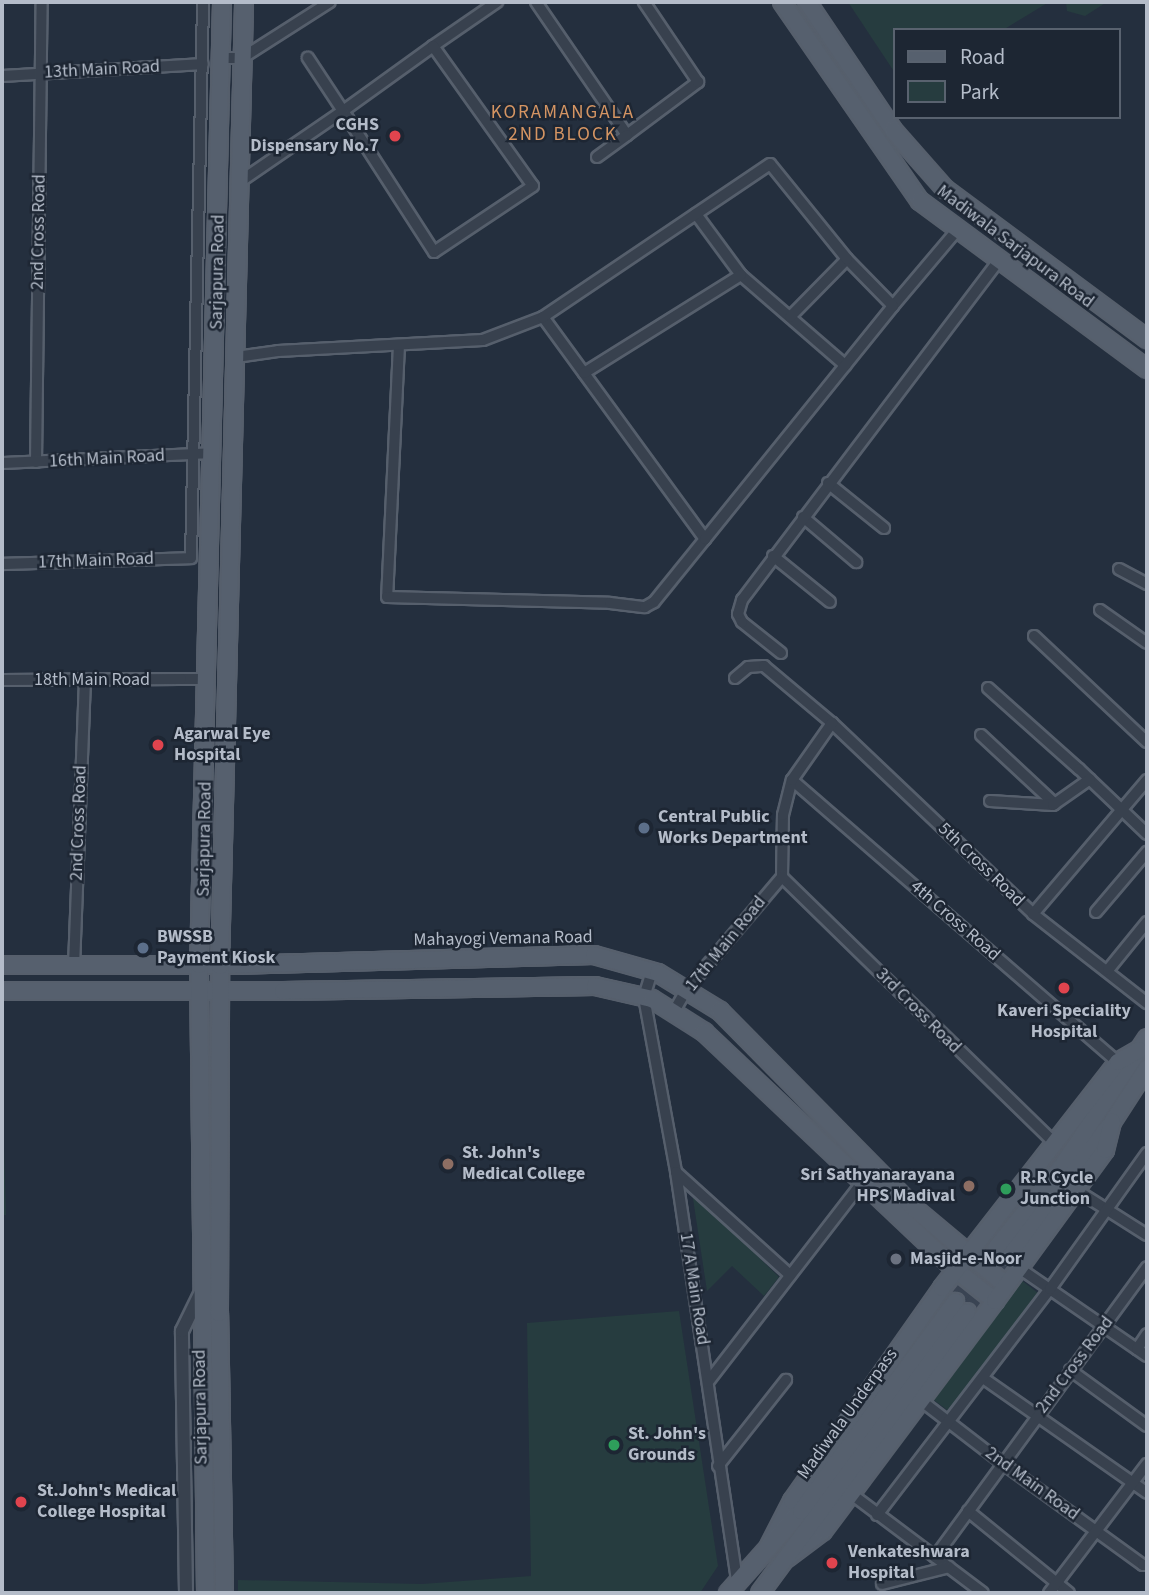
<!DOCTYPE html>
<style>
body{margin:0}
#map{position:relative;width:1149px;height:1595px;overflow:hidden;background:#242f3e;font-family:"Source Sans 3",sans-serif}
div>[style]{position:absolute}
.green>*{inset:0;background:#263c3f}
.primary-tunnel>*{height:16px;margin-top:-8px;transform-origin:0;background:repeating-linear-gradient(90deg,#3a4453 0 16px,transparent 0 24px)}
.roads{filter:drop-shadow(2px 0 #565f6c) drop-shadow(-2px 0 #565f6c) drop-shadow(0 2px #565f6c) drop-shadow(0 -2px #565f6c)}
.minor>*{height:10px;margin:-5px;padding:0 5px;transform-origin:5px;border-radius:5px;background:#38414e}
.tertiary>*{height:12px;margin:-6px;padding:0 6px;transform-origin:6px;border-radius:6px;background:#38414e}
.primary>*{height:16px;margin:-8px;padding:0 8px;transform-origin:8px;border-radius:8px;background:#56606e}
.dots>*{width:19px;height:19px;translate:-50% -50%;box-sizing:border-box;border:4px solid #1d2633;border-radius:50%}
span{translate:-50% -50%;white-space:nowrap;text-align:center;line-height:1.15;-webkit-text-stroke:5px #1d2633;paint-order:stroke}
.street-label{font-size:18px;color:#b4bcc9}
.poi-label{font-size:18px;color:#b4bcc9;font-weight:700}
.right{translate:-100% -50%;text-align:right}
.left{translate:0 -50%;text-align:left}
.neighbourhood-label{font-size:19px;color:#d59563;letter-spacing:2px}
.frame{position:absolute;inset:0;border:4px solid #b4bcc9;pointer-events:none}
.legend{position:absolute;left:893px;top:28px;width:228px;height:91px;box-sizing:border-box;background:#1d2633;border:2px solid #59626f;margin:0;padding:9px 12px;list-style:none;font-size:21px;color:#b4bcc9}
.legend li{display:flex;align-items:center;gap:14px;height:35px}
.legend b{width:35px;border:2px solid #59626f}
</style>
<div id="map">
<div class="green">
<div style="clip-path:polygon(848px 2px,1049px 2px,1003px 30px,895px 30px,895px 73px)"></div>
<div style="clip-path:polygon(1066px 2px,1107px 2px,1085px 16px,1067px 11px)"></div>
<div style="clip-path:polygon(2px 1079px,6px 1215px,2px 1215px)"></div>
<div style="clip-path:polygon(692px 1192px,779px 1277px,764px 1296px,732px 1266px,707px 1291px)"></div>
<div style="clip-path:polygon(1020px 1279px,1038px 1293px,950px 1412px,931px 1398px)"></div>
<div style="clip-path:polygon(679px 1311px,718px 1566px,700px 1593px,238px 1593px,238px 1580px,422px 1584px,531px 1576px,527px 1323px)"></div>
</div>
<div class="primary-tunnel">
<div style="left:955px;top:1302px;width:68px;rotate:-52.8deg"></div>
<div style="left:967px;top:1312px;width:71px;rotate:-52.5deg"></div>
</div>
<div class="roads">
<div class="minor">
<div style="left:536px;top:2px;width:161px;rotate:55.6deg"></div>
<div style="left:627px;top:135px;width:89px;rotate:-36.7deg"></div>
<div style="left:698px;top:82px;width:97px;rotate:-124deg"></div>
<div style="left:433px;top:46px;width:78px;rotate:-34.5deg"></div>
<div style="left:221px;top:58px;width:21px"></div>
<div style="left:242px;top:58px;width:104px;rotate:-32.5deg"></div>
<div style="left:2px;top:76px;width:201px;rotate:-3.4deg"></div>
<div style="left:597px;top:157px;width:37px;rotate:-36deg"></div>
<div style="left:238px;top:183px;width:127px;rotate:-34.4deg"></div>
<div style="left:343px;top:111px;width:111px;rotate:-35.8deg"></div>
<div style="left:433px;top:46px;width:172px;rotate:54.5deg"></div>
<div style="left:533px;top:186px;width:119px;rotate:146.3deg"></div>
<div style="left:434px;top:252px;width:168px;rotate:-122.8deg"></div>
<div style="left:343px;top:111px;width:64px;rotate:-123.4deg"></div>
<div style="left:696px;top:214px;width:76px;rotate:53.6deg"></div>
<div style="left:741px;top:275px;width:138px;rotate:40.9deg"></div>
<div style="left:893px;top:306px;width:101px;rotate:-49.8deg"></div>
<div style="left:790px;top:317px;width:81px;rotate:-45.5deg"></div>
<div style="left:399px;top:345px;width:252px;rotate:92.7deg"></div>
<div style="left:387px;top:597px;width:223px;rotate:1.5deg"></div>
<div style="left:610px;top:603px;width:35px;rotate:7deg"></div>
<div style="left:645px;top:607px;width:10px;rotate:-29deg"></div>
<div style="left:654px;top:602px;width:81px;rotate:-51deg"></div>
<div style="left:236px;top:357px;width:42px;rotate:-8.1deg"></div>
<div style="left:278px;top:351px;width:205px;rotate:-3.1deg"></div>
<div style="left:483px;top:340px;width:64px;rotate:-21deg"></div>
<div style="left:543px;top:317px;width:275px;rotate:53.9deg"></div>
<div style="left:705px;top:539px;width:299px;rotate:-51.1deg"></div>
<div style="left:893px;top:306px;width:66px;rotate:-134.4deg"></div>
<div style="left:847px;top:259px;width:122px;rotate:-129deg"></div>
<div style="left:770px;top:164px;width:274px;rotate:146deg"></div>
<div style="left:584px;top:373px;width:185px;rotate:-32deg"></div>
<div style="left:36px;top:462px;width:460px;rotate:-89.3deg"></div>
<div style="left:2px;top:463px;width:210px;rotate:-2.7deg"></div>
<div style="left:828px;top:483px;width:72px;rotate:38.8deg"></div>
<div style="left:803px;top:517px;width:70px;rotate:40.3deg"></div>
<div style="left:773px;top:556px;width:73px;rotate:38.9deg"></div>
<div style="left:2px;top:564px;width:189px;rotate:-1.8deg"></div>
<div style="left:191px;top:558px;width:556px;rotate:-88.76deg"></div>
<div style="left:1119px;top:569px;width:32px;rotate:28deg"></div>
<div style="left:1100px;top:610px;width:57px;rotate:35.1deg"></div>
<div style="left:1034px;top:636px;width:155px;rotate:43.2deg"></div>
<div style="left:781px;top:653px;width:50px;rotate:-141.5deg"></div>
<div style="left:742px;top:622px;width:9px;rotate:-117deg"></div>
<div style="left:738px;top:614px;width:15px;rotate:-74deg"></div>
<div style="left:742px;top:600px;width:426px;rotate:-52.9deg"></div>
<div style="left:735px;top:678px;width:17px;rotate:-40deg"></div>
<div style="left:748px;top:667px;width:16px;rotate:-4deg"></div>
<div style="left:764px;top:666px;width:89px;rotate:40deg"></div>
<div style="left:832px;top:723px;width:277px;rotate:43.5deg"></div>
<div style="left:1033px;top:914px;width:176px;rotate:-49.6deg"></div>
<div style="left:179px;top:679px;width:27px"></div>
<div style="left:2px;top:680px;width:179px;rotate:-0.3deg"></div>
<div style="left:988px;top:688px;width:122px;rotate:41.7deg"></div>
<div style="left:1079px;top:769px;width:94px;rotate:43.7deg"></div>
<div style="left:981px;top:735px;width:101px;rotate:43deg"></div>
<div style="left:792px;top:780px;width:431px;rotate:40.9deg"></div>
<div style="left:990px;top:801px;width:63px;rotate:3.6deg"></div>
<div style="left:1053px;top:805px;width:45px;rotate:-35.1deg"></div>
<div style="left:782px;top:877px;width:381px;rotate:44.3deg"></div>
<div style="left:782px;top:877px;width:62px;rotate:-89.1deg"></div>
<div style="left:783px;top:815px;width:36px;rotate:-76deg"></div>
<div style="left:792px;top:780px;width:70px;rotate:-54.9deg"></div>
<div style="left:1096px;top:912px;width:79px;rotate:-49.6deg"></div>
<div style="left:1033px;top:914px;width:145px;rotate:38deg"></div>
<div style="left:74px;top:966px;width:286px;rotate:-87.8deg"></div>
<div style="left:1108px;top:970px;width:62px;rotate:-50.9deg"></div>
<div style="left:652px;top:971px;width:27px;rotate:107deg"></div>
<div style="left:644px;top:997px;width:178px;rotate:79.6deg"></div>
<div style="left:676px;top:1172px;width:415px;rotate:81.5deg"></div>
<div style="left:673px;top:1013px;width:28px;rotate:-60deg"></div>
<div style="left:687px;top:989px;width:147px;rotate:-49.7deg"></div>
<div style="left:676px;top:1172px;width:154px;rotate:42.1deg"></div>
<div style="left:1076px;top:1190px;width:84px;rotate:32.4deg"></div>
<div style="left:1019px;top:1268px;width:155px;rotate:34.5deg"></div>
<div style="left:1137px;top:1349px;width:18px;rotate:-56deg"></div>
<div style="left:1070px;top:1370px;width:95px;rotate:36deg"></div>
<div style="left:983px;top:1378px;width:200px;rotate:35deg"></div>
<div style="left:708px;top:1382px;width:255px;rotate:-52.3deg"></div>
<div style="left:919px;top:1399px;width:105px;rotate:37.6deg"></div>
<div style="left:1002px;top:1463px;width:174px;rotate:35.9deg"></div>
<div style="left:1143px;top:1565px;width:4px"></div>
<div style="left:718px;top:1466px;width:110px;rotate:-51.7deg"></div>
<div style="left:850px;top:1493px;width:166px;rotate:36.9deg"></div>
<div style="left:968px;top:1511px;width:130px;rotate:39.1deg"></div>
<div style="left:877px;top:1515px;width:285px;rotate:-52.6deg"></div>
<div style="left:1050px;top:1289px;width:167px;rotate:-54.5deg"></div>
<div style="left:935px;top:1557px;width:359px;rotate:-53.8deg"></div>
<div style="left:882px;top:1584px;width:69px;rotate:-14.2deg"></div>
<div style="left:1049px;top:1593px;width:162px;rotate:-52.8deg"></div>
</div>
<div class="tertiary">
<div style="left:186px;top:1593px;width:262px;rotate:-90.9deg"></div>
<div style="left:182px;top:1331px;width:46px;rotate:-64deg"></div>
</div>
<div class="primary">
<div style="left:782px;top:2px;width:242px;rotate:55.3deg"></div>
<div style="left:920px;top:201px;width:282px;rotate:36.5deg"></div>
<div style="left:807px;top:2px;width:154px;rotate:56.1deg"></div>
<div style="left:893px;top:130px;width:79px;rotate:48.6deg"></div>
<div style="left:945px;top:189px;width:252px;rotate:36.6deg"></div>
<div style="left:2px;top:965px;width:231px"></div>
<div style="left:233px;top:965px;width:361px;rotate:-1.6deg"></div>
<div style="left:594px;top:955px;width:66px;rotate:15.7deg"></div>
<div style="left:658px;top:973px;width:73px;rotate:31.5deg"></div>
<div style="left:720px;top:1011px;width:276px;rotate:45.4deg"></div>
<div style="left:914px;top:1208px;width:120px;rotate:39.9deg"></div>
<div style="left:2px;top:991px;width:281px"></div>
<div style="left:283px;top:991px;width:312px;rotate:-0.9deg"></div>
<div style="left:595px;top:986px;width:58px;rotate:12.8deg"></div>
<div style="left:652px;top:999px;width:62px;rotate:32.4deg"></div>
<div style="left:704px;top:1032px;width:347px;rotate:43.4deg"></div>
<div style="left:956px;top:1270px;width:50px;rotate:38.5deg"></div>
<div style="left:996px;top:1248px;width:109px;rotate:-51.3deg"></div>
<div style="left:1064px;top:1163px;width:150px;rotate:-56.4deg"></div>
<div style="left:1010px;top:1256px;width:168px;rotate:-52.7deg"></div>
<div style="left:1112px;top:1122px;width:64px;rotate:-57.1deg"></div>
<div style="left:769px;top:1546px;width:51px;rotate:-62.9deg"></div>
<div style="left:792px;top:1501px;width:261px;rotate:-54.8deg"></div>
<div style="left:942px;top:1288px;width:286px;rotate:-52.1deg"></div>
<div style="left:1118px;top:1062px;width:24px;rotate:-30deg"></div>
<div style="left:787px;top:1558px;width:45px;rotate:-36.9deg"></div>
<div style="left:823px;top:1531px;width:287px;rotate:-53.2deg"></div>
<div style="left:995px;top:1301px;width:187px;rotate:-53.9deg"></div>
<div style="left:1105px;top:1150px;width:29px;rotate:-76deg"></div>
<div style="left:206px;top:1593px;width:628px;rotate:-90.64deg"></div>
<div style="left:199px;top:965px;width:963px;rotate:-88.63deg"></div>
<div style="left:224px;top:1593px;width:280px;rotate:-91deg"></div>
<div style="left:219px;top:1313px;width:347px;rotate:-89.8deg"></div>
<div style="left:220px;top:966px;width:964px;rotate:-88.57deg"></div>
<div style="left:728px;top:1593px;width:110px;rotate:-48.3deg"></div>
<div style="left:801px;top:1511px;width:260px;rotate:-53.6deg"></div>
<div style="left:760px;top:1593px;width:349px;rotate:-53.6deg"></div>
</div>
</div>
<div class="dots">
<div style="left:395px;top:136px;background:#e0444e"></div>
<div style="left:158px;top:745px;background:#e0444e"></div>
<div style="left:644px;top:828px;background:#5c6f8a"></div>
<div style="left:143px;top:948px;background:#5c6f8a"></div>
<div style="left:1064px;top:988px;background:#e0444e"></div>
<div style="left:448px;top:1164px;background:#8d6e63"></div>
<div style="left:969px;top:1186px;background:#8d6e63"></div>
<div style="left:1006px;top:1189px;background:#2e9e5b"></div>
<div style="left:896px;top:1259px;background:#6b7280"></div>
<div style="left:614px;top:1445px;background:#2e9e5b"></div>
<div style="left:21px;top:1502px;background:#e0444e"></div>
<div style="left:832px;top:1563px;background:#e0444e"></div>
</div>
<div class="street-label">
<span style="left:102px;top:70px;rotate:-3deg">13th Main Road</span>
<span style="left:39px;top:232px;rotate:-89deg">2nd Cross Road</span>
<span style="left:1015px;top:247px;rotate:37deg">Madiwala Sarjapura Road</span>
<span style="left:218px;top:272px;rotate:-89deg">Sarjapura Road</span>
<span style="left:107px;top:459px;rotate:-3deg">16th Main Road</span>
<span style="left:96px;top:561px;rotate:-2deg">17th Main Road</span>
<span style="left:92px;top:680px">18th Main Road</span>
<span style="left:79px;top:823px;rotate:-88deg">2nd Cross Road</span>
<span style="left:205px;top:839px;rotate:-89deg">Sarjapura Road</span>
<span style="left:981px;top:865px;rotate:44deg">5th Cross Road</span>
<span style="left:955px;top:921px;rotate:41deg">4th Cross Road</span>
<span style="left:503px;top:939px;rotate:-1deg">Mahayogi Vemana Road</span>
<span style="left:726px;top:944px;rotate:-51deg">17th Main Road</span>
<span style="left:918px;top:1011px;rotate:45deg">3rd Cross Road</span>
<span style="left:694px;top:1289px;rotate:81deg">17 A Main Road</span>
<span style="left:1075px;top:1365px;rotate:-53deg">2nd Cross Road</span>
<span style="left:201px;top:1407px;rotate:-91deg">Sarjapura Road</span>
<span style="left:848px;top:1414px;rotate:-54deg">Madiwala Underpass</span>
<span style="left:1032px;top:1484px;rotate:36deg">2nd Main Road</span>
</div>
<div class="poi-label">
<span class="right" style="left:379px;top:136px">CGHS<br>Dispensary No.7</span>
<span class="left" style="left:174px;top:745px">Agarwal Eye<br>Hospital</span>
<span class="left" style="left:658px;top:828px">Central Public<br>Works Department</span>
<span class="left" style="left:157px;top:948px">BWSSB<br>Payment Kiosk</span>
<span style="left:1064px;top:1022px">Kaveri Speciality<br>Hospital</span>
<span class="left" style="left:462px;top:1164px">St. John's<br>Medical College</span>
<span class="right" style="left:955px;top:1186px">Sri Sathyanarayana<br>HPS Madival</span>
<span class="left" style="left:1020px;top:1189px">R.R Cycle<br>Junction</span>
<span class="left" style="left:910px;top:1259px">Masjid-e-Noor</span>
<span class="left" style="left:628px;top:1445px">St. John's<br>Grounds</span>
<span class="left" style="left:37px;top:1502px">St.John's Medical<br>College Hospital</span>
<span class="left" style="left:848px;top:1563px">Venkateshwara<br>Hospital</span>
</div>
<div class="neighbourhood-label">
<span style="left:563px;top:124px">KORAMANGALA<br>2ND BLOCK</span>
</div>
<div class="frame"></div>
<ul class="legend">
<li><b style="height:9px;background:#56606e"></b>Road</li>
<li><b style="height:19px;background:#263c3f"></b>Park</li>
</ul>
</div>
